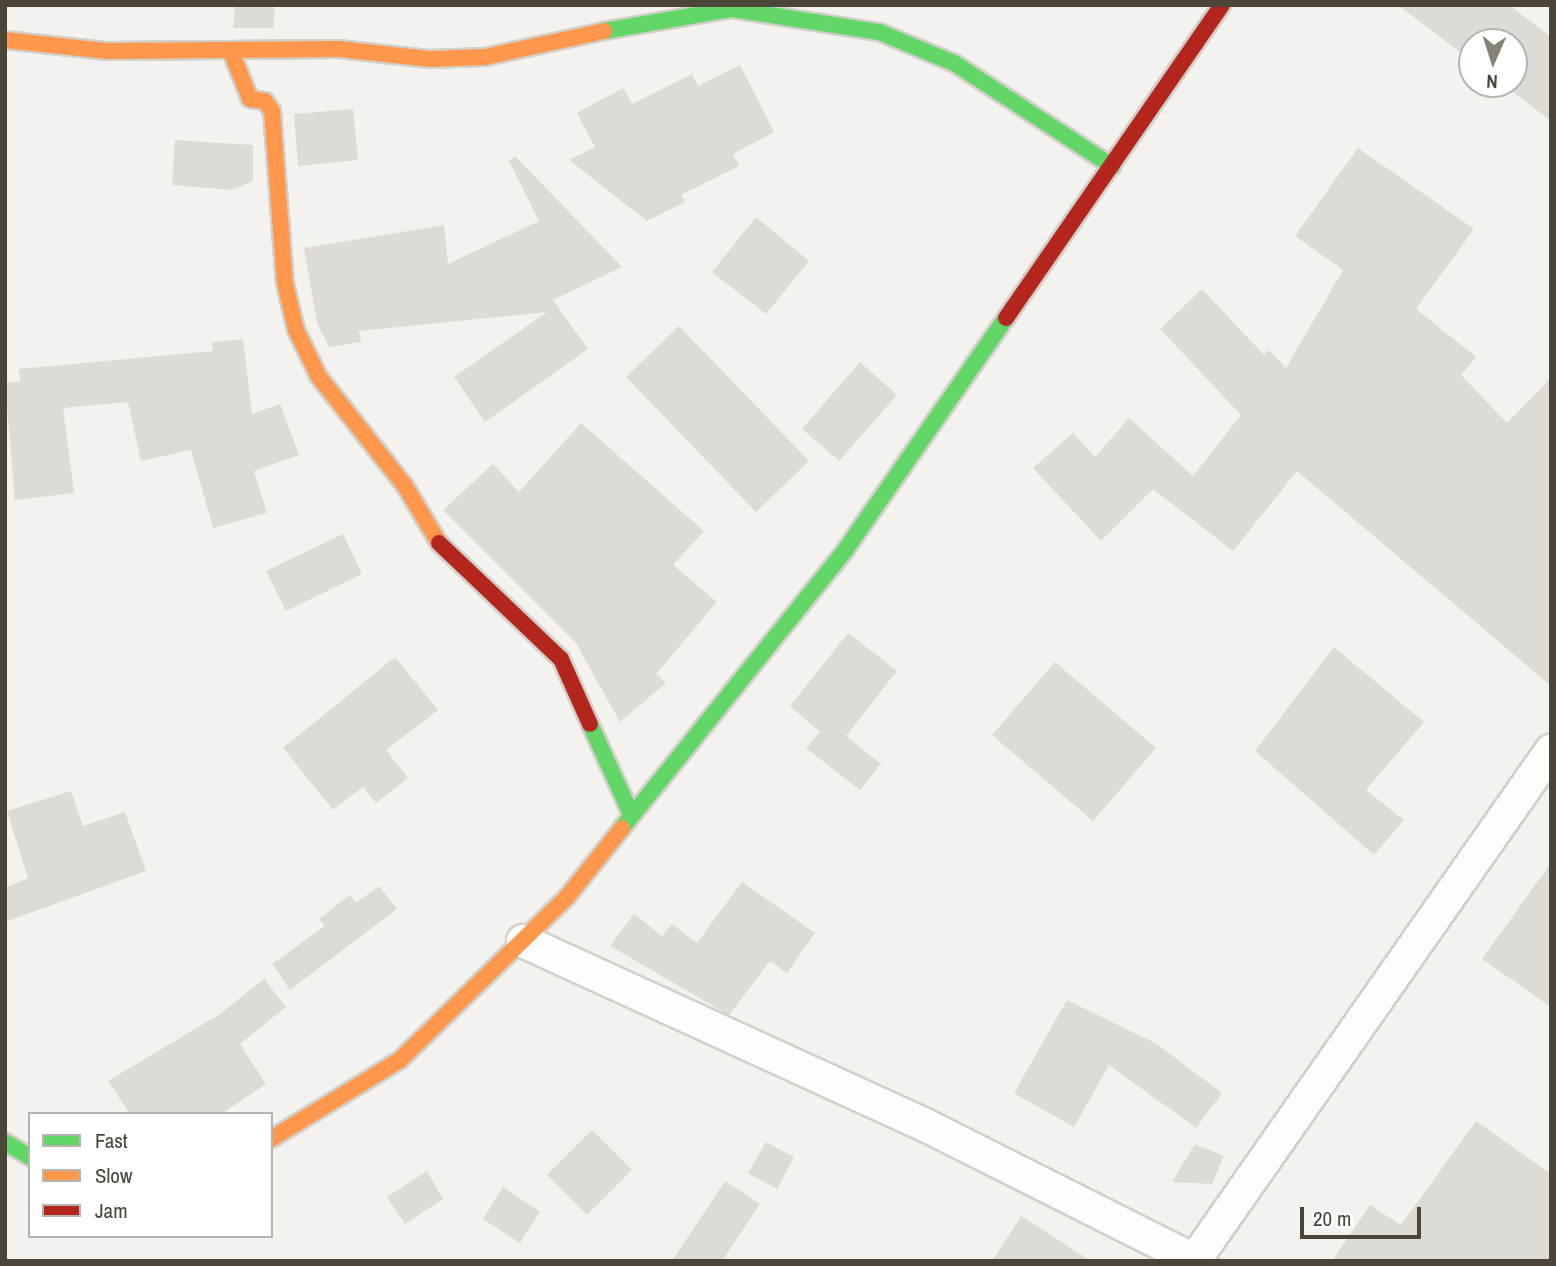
<!DOCTYPE html>
<style>
body{margin:0}
#map{position:relative;width:1556px;height:1266px;overflow:hidden;background:#f4f2ee;font-family:"Archivo Narrow",sans-serif}
div>[style]{position:absolute}
.building>*{inset:0;background:#dedbd6}
.roads{filter:drop-shadow(2px 0 #d2d0cb) drop-shadow(-2px 0 #d2d0cb) drop-shadow(0 2px #d2d0cb) drop-shadow(0 -2px #d2d0cb)}
.street>*{height:32px;margin:-16px;padding:0 16px;transform-origin:16px;border-radius:16px;background:#fdfdfc}
.fast>*{height:16px;margin:-8px;padding:0 8px;transform-origin:8px;border-radius:8px;background:#63d668}
.slow>*{height:16px;margin:-8px;padding:0 8px;transform-origin:8px;border-radius:8px;background:#ff974d}
.jam>*{height:16px;margin:-8px;padding:0 8px;transform-origin:8px;border-radius:8px;background:#b3261e}
span{translate:-50% -50%;white-space:nowrap;text-align:center;line-height:1.15;-webkit-text-stroke:5px #fff;paint-order:stroke}
.frame{position:absolute;inset:0;border:7px solid #4b4439;pointer-events:none}
.legend{position:absolute;left:28px;top:1112px;width:245px;height:126px;box-sizing:border-box;background:#fff;border:2px solid #b7b4b0;margin:0;padding:9px 12px;list-style:none;font-size:21px;color:#4b4439}
.legend li{display:flex;align-items:center;gap:14px;height:35px}
.legend b{width:35px;border:2px solid #b7b4b0}
.north{position:absolute;left:1458px;top:28px;width:70px;height:70px;box-sizing:border-box;background:#fff;border:2px solid #b7b4b0;border-radius:50%;rotate:183deg;font-size:19px;font-weight:700;line-height:28px;text-align:center;color:#4b4439}
.north::after{content:'';display:block;margin:auto;width:24px;height:32px;background:#868178;clip-path:polygon(50% 0,100% 100%,50% 72%,0 100%)}
.scale{position:absolute;left:1300px;top:1207px;width:121px;height:32px;box-sizing:border-box;border:4px solid #4b4439;border-top:0;padding-left:9px;font-size:21px;line-height:24px;white-space:nowrap;color:#4b4439;-webkit-text-stroke:5px #fff;paint-order:stroke}
</style>
<div id="map">
<div class="building">
<div style="clip-path:polygon(235px 5px,275px 5px,273px 28px,233px 28px)"></div>
<div style="clip-path:polygon(1398px 5px,1509px 5px,1551px 37px,1551px 121px,1502px 84px,1514px 84px,1514px 42px,1472px 42px,1472px 61px)"></div>
<div style="clip-path:polygon(740px 65px,774px 132px,733px 154px,739px 166px,681px 195px,685px 202px,647px 221px,569px 160px,595px 147px,577px 113px,623px 88px,632px 104px,692px 74px,698px 86px)"></div>
<div style="clip-path:polygon(353px 109px,358px 160px,298px 166px,294px 114px)"></div>
<div style="clip-path:polygon(175px 140px,253px 145px,253px 181px,232px 190px,172px 185px)"></div>
<div style="clip-path:polygon(1358px 148px,1474px 229px,1416px 309px,1476px 357px,1461px 375px,1507px 423px,1551px 378px,1551px 686px,1297px 471px,1233px 551px,1153px 489px,1101px 541px,1033px 468px,1073px 433px,1095px 457px,1129px 418px,1193px 476px,1241px 415px,1160px 329px,1202px 289px,1264px 355px,1269px 350px,1286px 368px,1343px 270px,1295px 236px)"></div>
<div style="clip-path:polygon(515px 156px,622px 267px,553px 300px,588px 349px,485px 422px,454px 377px,547px 312px,359px 331px,361px 342px,329px 347px,317px 323px,304px 248px,444px 225px,448px 264px,539px 221px,509px 161px)"></div>
<div style="clip-path:polygon(756px 217px,809px 261px,766px 314px,712px 272px)"></div>
<div style="clip-path:polygon(679px 326px,809px 461px,756px 512px,626px 377px)"></div>
<div style="clip-path:polygon(243px 339px,252px 414px,280px 404px,299px 455px,254px 471px,267px 513px,213px 528px,191px 450px,141px 461px,128px 402px,63px 408px,74px 493px,15px 500px,5px 383px,20px 381px,19px 369px,213px 351px,212px 342px)"></div>
<div style="clip-path:polygon(860px 362px,897px 395px,839px 461px,802px 429px)"></div>
<div style="clip-path:polygon(581px 423px,704px 531px,673px 565px,717px 602px,656px 674px,666px 683px,620px 722px,576px 643px,443px 510px,493px 464px,519px 492px)"></div>
<div style="clip-path:polygon(343px 534px,362px 574px,286px 611px,266px 571px)"></div>
<div style="clip-path:polygon(848px 633px,897px 671px,846px 736px,881px 764px,860px 790px,806px 748px,820px 732px,790px 706px)"></div>
<div style="clip-path:polygon(1334px 647px,1424px 722px,1366px 790px,1404px 820px,1374px 855px,1255px 751px)"></div>
<div style="clip-path:polygon(395px 657px,438px 710px,386px 750px,408px 778px,376px 803px,363px 787px,333px 810px,283px 748px)"></div>
<div style="clip-path:polygon(1055px 662px,1156px 748px,1093px 821px,992px 735px)"></div>
<div style="clip-path:polygon(71px 791px,83px 826px,125px 812px,146px 871px,5px 922px,5px 888px,28px 878px,7px 811px)"></div>
<div style="clip-path:polygon(1551px 863px,1551px 1007px,1482px 959px)"></div>
<div style="clip-path:polygon(742px 882px,815px 933px,787px 973px,770px 961px,729px 1015px,610px 946px,634px 914px,662px 936px,672px 924px,697px 943px)"></div>
<div style="clip-path:polygon(379px 886px,397px 909px,290px 990px,272px 964px,325px 926px,319px 919px,350px 895px,356px 903px)"></div>
<div style="clip-path:polygon(264px 979px,286px 1007px,240px 1044px,266px 1084px,221px 1114px,130px 1114px,108px 1081px,220px 1014px)"></div>
<div style="clip-path:polygon(1067px 1000px,1157px 1044px,1222px 1093px,1196px 1128px,1109px 1065px,1074px 1127px,1014px 1093px)"></div>
<div style="clip-path:polygon(1476px 1121px,1551px 1174px,1551px 1261px,1332px 1261px,1370px 1205px,1401px 1225px)"></div>
<div style="clip-path:polygon(592px 1130px,632px 1170px,587px 1215px,547px 1175px)"></div>
<div style="clip-path:polygon(766px 1142px,794px 1157px,777px 1189px,748px 1173px)"></div>
<div style="clip-path:polygon(1195px 1144px,1224px 1156px,1212px 1184px,1172px 1182px)"></div>
<div style="clip-path:polygon(427px 1171px,443px 1199px,405px 1224px,387px 1197px)"></div>
<div style="clip-path:polygon(725px 1181px,760px 1204px,722px 1261px,672px 1261px)"></div>
<div style="clip-path:polygon(503px 1187px,540px 1212px,520px 1243px,483px 1219px)"></div>
<div style="clip-path:polygon(1021px 1216px,1091px 1261px,992px 1261px)"></div>
</div>
<div class="roads">
<div class="street">
<div style="left:523px;top:941px;width:442px;rotate:24.6deg"></div>
<div style="left:925px;top:1125px;width:302px;rotate:26.7deg"></div>
<div style="left:1194px;top:1261px;width:623px;rotate:-55.01deg"></div>
</div>
<div class="fast">
<div style="left:604px;top:31px;width:130px;rotate:-9.8deg"></div>
<div style="left:732px;top:9px;width:149px;rotate:8.9deg"></div>
<div style="left:879px;top:32px;width:81px;rotate:22.5deg"></div>
<div style="left:954px;top:63px;width:189px;rotate:33.1deg"></div>
<div style="left:590px;top:724px;width:101px;rotate:65.5deg"></div>
<div style="left:622px;top:828px;width:358px;rotate:-51.2deg"></div>
<div style="left:846px;top:549px;width:281px;rotate:-55.3deg"></div>
<div style="left:5px;top:1142px;width:29px;rotate:31deg"></div>
</div>
<div class="slow">
<div style="left:5px;top:40px;width:103px;rotate:6.2deg"></div>
<div style="left:107px;top:51px;width:232px;rotate:-0.5deg"></div>
<div style="left:339px;top:49px;width:92px;rotate:6.3deg"></div>
<div style="left:430px;top:59px;width:55px;rotate:-2.1deg"></div>
<div style="left:485px;top:57px;width:122px;rotate:-12.3deg"></div>
<div style="left:232px;top:54px;width:48px;rotate:68.2deg"></div>
<div style="left:250px;top:99px;width:15px;rotate:8deg"></div>
<div style="left:265px;top:101px;width:12px;rotate:55deg"></div>
<div style="left:272px;top:111px;width:172px;rotate:85.7deg"></div>
<div style="left:285px;top:283px;width:48px;rotate:76.8deg"></div>
<div style="left:296px;top:330px;width:52px;rotate:63.9deg"></div>
<div style="left:319px;top:377px;width:139px;rotate:51.7deg"></div>
<div style="left:405px;top:486px;width:66px;rotate:59.2deg"></div>
<div style="left:271px;top:1139px;width:151px;rotate:-31.5deg"></div>
<div style="left:400px;top:1060px;width:233px;rotate:-44.3deg"></div>
<div style="left:567px;top:897px;width:88px;rotate:-51.4deg"></div>
</div>
<div class="jam">
<div style="left:1006px;top:318px;width:380px;rotate:-55.4deg"></div>
<div style="left:439px;top:543px;width:168px;rotate:43.6deg"></div>
<div style="left:561px;top:659px;width:71px;rotate:66deg"></div>
</div>
</div>
<div class="frame"></div>
<ul class="legend">
<li><b style="height:9px;background:#63d668"></b>Fast</li>
<li><b style="height:9px;background:#ff974d"></b>Slow</li>
<li><b style="height:9px;background:#b3261e"></b>Jam</li>
</ul>
<div class="north">N</div>
<div class="scale">20 m</div>
</div>
